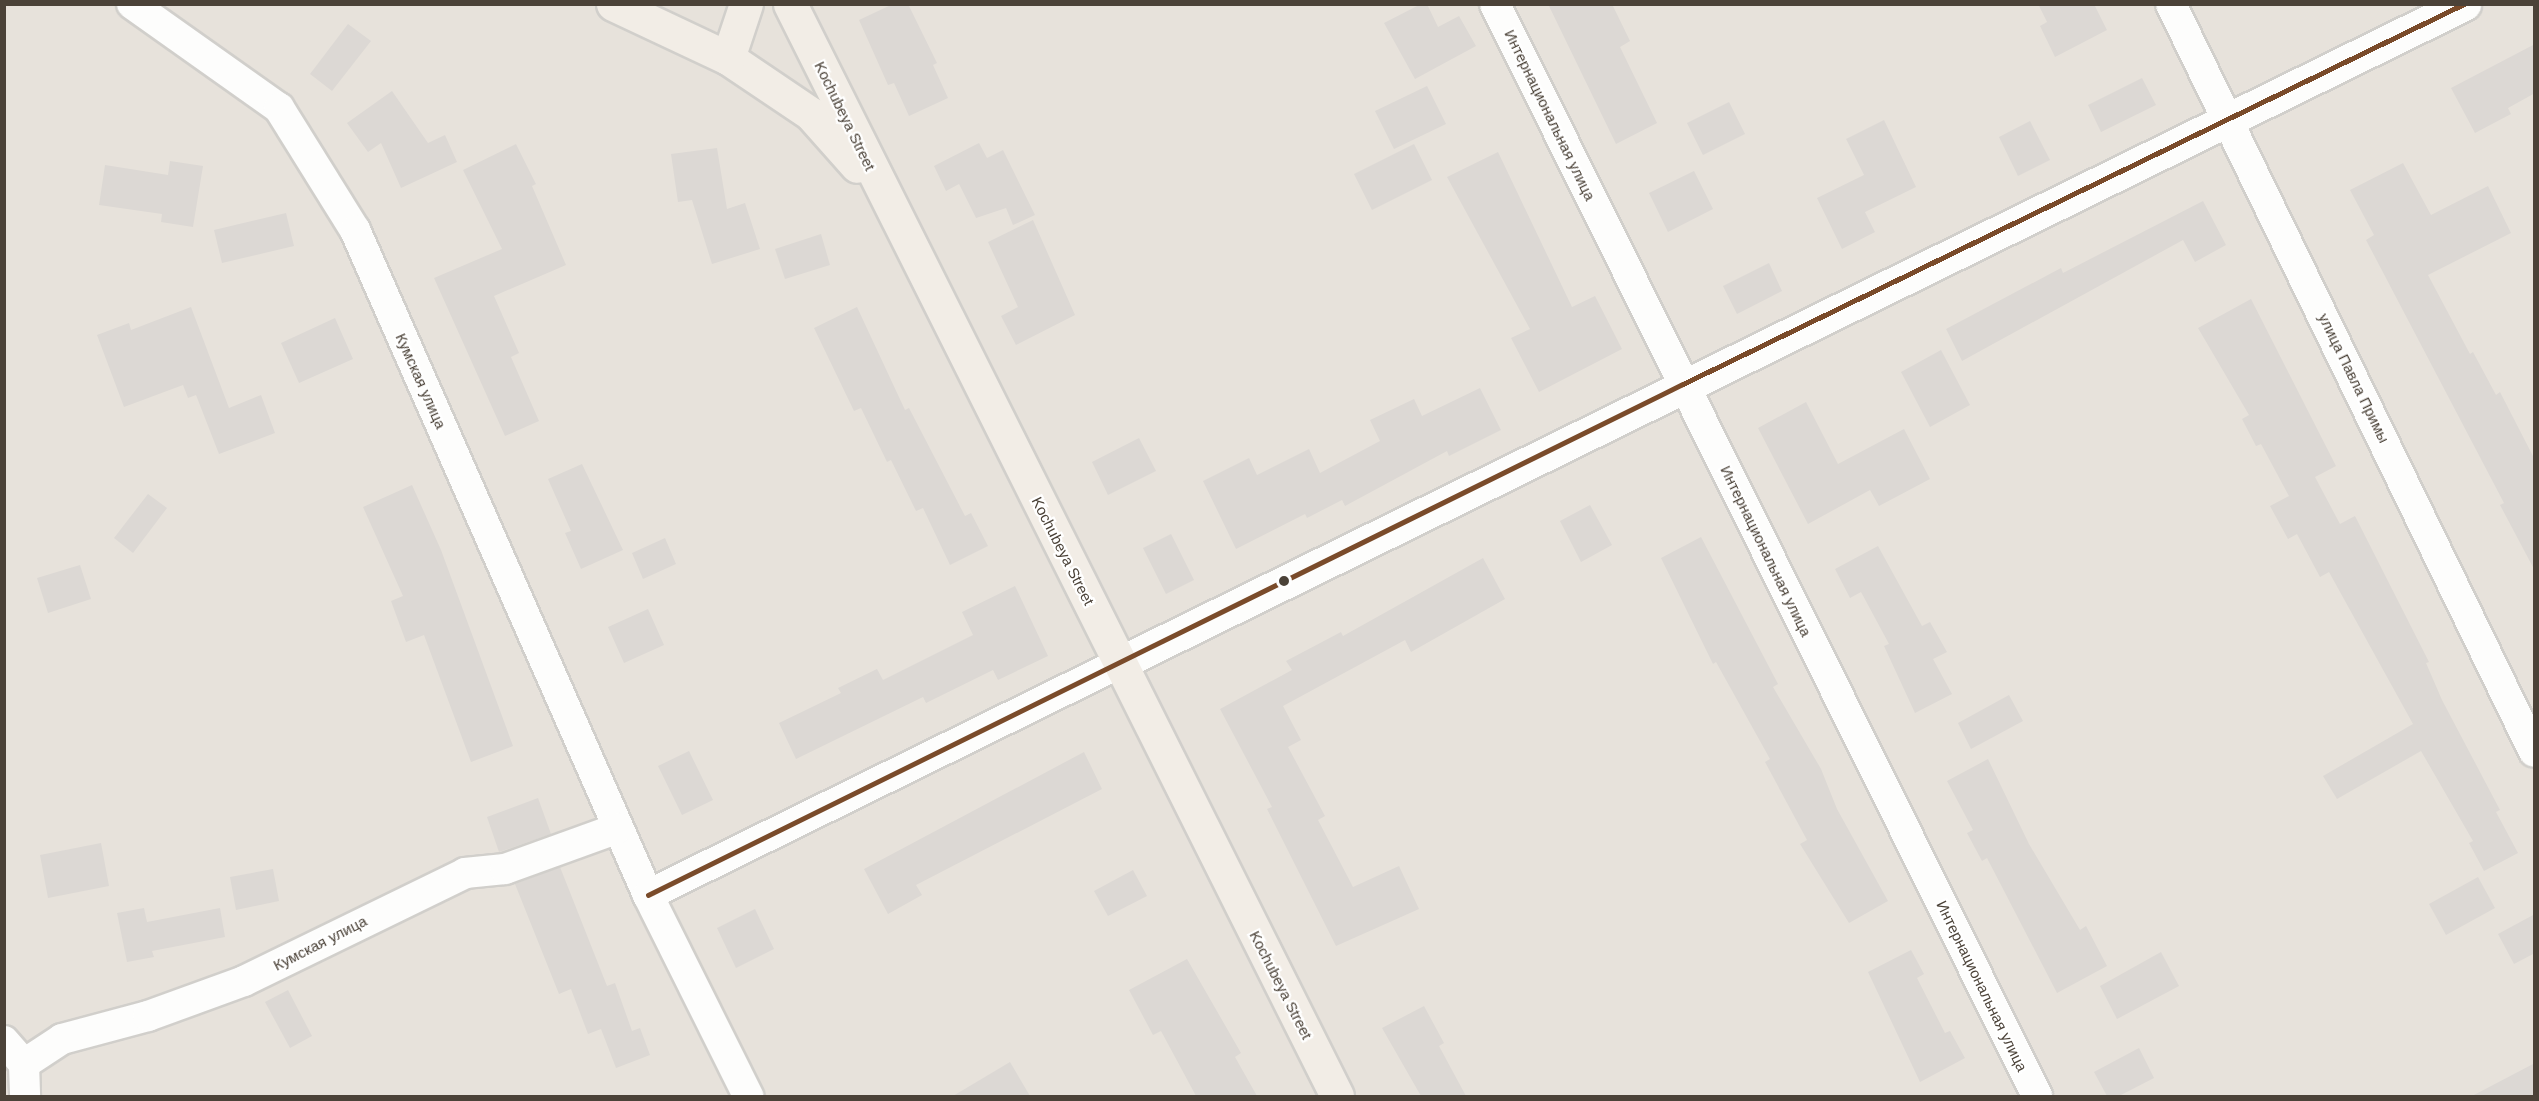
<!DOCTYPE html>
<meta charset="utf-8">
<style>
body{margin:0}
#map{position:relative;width:2539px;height:1101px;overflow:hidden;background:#f3f1ee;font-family:Arial,sans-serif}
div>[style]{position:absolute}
.residential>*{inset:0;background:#e7e2db}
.building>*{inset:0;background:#dcd8d4}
.roads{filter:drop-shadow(2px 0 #d1cfcb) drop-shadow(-2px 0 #d1cfcb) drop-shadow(0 2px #d1cfcb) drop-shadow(0 -2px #d1cfcb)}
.minor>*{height:30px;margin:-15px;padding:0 15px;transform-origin:15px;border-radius:15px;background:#fdfdfc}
.tertiary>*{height:33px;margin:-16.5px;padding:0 16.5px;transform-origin:16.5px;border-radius:16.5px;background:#fdfdfc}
.primary>*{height:33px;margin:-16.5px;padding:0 16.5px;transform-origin:16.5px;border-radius:16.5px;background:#f2ede6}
.bus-1>*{height:4.5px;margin:-2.25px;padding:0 2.25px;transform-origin:2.25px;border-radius:2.25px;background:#7a4b2a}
.dots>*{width:16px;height:16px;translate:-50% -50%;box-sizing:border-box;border:3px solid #fff;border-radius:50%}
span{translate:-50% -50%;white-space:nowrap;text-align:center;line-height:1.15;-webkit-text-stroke:4.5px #fff;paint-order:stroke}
.street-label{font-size:15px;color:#4b4238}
.frame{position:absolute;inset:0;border:6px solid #4b4238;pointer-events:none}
</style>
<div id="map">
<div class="residential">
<div style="clip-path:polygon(5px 5px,2534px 5px,2534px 1096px,5px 1096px)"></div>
</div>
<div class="building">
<div style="clip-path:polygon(893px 4px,908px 4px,937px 63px,933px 65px,948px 98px,909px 116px,894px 83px,888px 85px,859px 20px)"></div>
<div style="clip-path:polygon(1421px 4px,1427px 4px,1438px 27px,1459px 16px,1476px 46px,1415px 79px,1384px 23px)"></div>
<div style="clip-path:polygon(1548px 4px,1612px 4px,1630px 41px,1620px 47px,1657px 123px,1616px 144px)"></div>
<div style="clip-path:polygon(2038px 4px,2094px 4px,2107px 30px,2055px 57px,2040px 26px,2047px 22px)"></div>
<div style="clip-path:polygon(348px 24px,371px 41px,332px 91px,310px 74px)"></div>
<div style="clip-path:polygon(2535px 44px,2535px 93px,2508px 108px,2511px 114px,2475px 133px,2451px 88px)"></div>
<div style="clip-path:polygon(2142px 78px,2156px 105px,2101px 132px,2088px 105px)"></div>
<div style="clip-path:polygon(1427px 86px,1446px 124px,1394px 149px,1375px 111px)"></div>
<div style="clip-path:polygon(392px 91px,428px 143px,445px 135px,457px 162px,401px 188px,381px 143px,368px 152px,347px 123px)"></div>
<div style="clip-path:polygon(1729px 102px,1745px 134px,1703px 155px,1687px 123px)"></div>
<div style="clip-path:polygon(1884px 120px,1916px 187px,1865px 212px,1875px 232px,1842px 249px,1817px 198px,1864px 175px,1846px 139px)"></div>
<div style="clip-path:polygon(2030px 121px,2050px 160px,2018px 176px,1999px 137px)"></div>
<div style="clip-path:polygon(979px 143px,987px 158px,1003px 150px,1035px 215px,1013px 225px,1006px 208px,976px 218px,959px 184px,946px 191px,934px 166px)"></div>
<div style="clip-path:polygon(516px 144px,536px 184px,532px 186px,566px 265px,494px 296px,519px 353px,511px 357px,539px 421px,505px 436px,434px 278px,502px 249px,463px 170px)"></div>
<div style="clip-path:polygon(1414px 144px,1432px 180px,1372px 210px,1354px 174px)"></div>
<div style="clip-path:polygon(717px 148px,727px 209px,745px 203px,760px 249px,712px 264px,692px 200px,678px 202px,671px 154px)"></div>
<div style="clip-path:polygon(1498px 152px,1572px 307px,1595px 296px,1622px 349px,1539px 392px,1511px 338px,1530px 329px,1447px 177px)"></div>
<div style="clip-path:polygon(170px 161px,203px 166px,193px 227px,161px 222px,162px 214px,99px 205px,105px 165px,168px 175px)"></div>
<div style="clip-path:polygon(2403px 163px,2431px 215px,2488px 186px,2511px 233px,2428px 275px,2470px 354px,2473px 352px,2496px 395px,2500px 392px,2535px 460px,2535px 571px,2500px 505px,2504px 503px,2366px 240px,2374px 235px,2350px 190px)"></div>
<div style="clip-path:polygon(1694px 171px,1713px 209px,1668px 232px,1649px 193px)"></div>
<div style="clip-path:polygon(2203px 201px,2226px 245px,2195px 262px,2183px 240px,1962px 361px,1946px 329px,2061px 268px,2063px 273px)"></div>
<div style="clip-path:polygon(286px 213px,294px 246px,222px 263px,214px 230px)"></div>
<div style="clip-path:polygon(1033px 220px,1075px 315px,1016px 345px,1001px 316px,1018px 307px,988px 242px)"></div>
<div style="clip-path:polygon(821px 234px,830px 265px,785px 279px,775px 249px)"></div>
<div style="clip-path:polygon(1769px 263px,1782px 291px,1737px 314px,1723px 286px)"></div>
<div style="clip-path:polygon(2251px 299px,2336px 466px,2315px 477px,2340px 524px,2355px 516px,2429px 662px,2426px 663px,2442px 700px,2500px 810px,2496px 812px,2518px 853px,2484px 871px,2469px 843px,2473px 841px,2421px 751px,2337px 799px,2323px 776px,2413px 724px,2329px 572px,2320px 577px,2297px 534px,2288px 539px,2270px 506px,2289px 496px,2261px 444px,2256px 446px,2242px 419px,2249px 415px,2198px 328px)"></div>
<div style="clip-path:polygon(191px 307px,229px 408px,261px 395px,275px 433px,219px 454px,196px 395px,188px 398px,183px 385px,124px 407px,97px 335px,129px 323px,131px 330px)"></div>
<div style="clip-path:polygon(857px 307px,905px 410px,909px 408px,965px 516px,971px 513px,988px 546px,950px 565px,923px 508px,916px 511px,891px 460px,887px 462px,861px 408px,854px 411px,814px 328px)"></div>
<div style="clip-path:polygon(335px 318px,353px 359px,299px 383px,281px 343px)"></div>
<div style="clip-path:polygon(1941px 350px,1970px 405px,1930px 427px,1901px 372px)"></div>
<div style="clip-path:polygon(1480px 388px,1501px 430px,1449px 456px,1447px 451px,1345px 506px,1342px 500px,1307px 518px,1305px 514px,1236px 549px,1203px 481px,1249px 458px,1257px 475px,1309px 449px,1320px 473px,1380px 441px,1370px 420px,1414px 399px,1422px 416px)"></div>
<div style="clip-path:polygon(1806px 402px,1838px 464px,1904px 429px,1930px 479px,1879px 506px,1870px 490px,1808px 524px,1758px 428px)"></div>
<div style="clip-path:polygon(1139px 438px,1156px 471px,1108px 495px,1092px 462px)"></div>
<div style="clip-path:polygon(582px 464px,623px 550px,581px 569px,565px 533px,571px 531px,548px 479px)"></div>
<div style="clip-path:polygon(412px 485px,441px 550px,513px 746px,471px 762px,424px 635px,406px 642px,391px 601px,403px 596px,363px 507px)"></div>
<div style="clip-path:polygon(148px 494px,167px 508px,133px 553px,114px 538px)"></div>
<div style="clip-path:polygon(1590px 505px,1612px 545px,1581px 562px,1560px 521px)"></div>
<div style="clip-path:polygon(1171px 534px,1194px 580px,1166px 594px,1143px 548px)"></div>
<div style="clip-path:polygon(1701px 537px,1778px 684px,1773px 687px,1821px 769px,1837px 809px,1888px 901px,1849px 923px,1800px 844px,1807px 840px,1765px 762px,1770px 759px,1716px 662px,1713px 664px,1661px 558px)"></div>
<div style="clip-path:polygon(665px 538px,676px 564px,643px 579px,632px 553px)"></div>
<div style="clip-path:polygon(1878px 546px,1922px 626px,1930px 622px,1947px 652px,1933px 659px,1952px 694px,1915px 713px,1884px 646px,1889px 644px,1861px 592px,1850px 598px,1835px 569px)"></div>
<div style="clip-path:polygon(1483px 558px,1505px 599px,1411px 652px,1405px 640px,1283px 706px,1301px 740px,1288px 747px,1325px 816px,1318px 820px,1353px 887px,1399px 866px,1419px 909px,1336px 946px,1267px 809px,1272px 807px,1220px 709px,1292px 670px,1286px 661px,1341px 632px,1343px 636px)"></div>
<div style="clip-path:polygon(80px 565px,91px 599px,48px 613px,37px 578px)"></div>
<div style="clip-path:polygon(1015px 586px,1048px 656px,998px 680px,993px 670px,926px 703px,923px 697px,796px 759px,779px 723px,841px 693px,838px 688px,877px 669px,883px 680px,973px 635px,962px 612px)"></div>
<div style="clip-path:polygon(648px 609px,664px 645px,624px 663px,608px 627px)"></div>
<div style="clip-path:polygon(2009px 695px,2023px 721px,1971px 749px,1958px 723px)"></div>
<div style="clip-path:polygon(689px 751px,713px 800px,682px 815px,658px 766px)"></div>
<div style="clip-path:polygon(1084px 752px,1102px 789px,916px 885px,922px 895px,888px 914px,864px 869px)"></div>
<div style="clip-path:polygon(1988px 759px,2029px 844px,2080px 930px,2086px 926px,2107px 966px,2057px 993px,1987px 858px,1982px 861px,1967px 833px,1973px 830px,1947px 781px)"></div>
<div style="clip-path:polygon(538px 798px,551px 834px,499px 852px,487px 817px)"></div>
<div style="clip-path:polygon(101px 843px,109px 886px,48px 898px,40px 855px)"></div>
<div style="clip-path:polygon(560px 867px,607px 986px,615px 983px,632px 1031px,640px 1028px,650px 1055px,616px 1068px,601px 1029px,588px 1034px,571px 989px,559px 994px,515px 884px)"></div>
<div style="clip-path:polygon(273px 869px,279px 901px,236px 910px,230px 877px)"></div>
<div style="clip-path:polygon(1133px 870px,1147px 896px,1108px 916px,1094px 891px)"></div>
<div style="clip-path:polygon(2478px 877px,2495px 908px,2446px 935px,2429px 904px)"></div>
<div style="clip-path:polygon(144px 908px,147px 922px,220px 908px,225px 937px,152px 951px,154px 957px,127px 962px,117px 913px)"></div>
<div style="clip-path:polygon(755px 909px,774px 949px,736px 968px,717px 928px)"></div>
<div style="clip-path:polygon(2535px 914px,2535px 953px,2514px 964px,2498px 934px)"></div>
<div style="clip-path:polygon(1911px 950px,1924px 974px,1917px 978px,1945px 1033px,1950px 1031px,1965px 1058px,1920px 1082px,1868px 972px)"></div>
<div style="clip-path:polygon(2161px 952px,2179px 986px,2117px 1019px,2100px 986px)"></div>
<div style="clip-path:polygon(1187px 959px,1241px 1053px,1235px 1057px,1257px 1096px,1196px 1096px,1161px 1031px,1153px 1035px,1129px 990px)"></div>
<div style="clip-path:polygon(288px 990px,312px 1036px,290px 1048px,265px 1002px)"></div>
<div style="clip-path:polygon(1424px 1006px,1444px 1043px,1439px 1046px,1466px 1096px,1421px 1096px,1382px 1028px)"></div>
<div style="clip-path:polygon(2139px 1048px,2154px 1078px,2119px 1096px,2107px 1096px,2094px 1072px)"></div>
<div style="clip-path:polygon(1010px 1062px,1030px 1096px,953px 1096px)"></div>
<div style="clip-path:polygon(2535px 1063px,2535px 1096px,2472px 1096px)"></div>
</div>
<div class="roads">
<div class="minor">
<div style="left:132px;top:4px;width:180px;rotate:35.3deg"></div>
<div style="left:279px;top:108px;width:144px;rotate:58.1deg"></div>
<div style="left:355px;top:230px;width:727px;rotate:66.22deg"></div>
<div style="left:648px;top:895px;width:225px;rotate:63.5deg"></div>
<div style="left:1495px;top:4px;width:1219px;rotate:63.6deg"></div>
<div style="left:2171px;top:4px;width:831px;rotate:64.11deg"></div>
<div style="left:648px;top:895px;width:526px;rotate:-26.18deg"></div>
<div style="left:4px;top:1041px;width:30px;rotate:49deg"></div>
<div style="left:24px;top:1064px;width:32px;rotate:88deg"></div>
<div style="left:24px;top:1064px;width:45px;rotate:-33.3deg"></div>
<div style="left:62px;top:1039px;width:89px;rotate:-15deg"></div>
<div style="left:148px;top:1016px;width:102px;rotate:-20deg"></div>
<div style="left:244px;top:981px;width:246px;rotate:-26deg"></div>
<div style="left:465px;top:873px;width:40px;rotate:-5.7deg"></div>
<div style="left:505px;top:869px;width:120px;rotate:-19.9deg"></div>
</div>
<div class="tertiary">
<div style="left:1120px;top:663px;width:1497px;rotate:-26.12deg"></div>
</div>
<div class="primary">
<div style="left:613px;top:4px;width:127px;rotate:25.2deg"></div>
<div style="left:728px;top:58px;width:100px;rotate:34deg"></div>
<div style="left:811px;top:114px;width:69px;rotate:48.5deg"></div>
<div style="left:790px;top:4px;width:1221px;rotate:63.39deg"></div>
<div style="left:728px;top:58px;width:57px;rotate:-71.6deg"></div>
</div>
</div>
<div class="bus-1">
<div style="left:648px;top:895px;width:1154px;rotate:-26.28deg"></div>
<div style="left:1683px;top:384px;width:869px;rotate:-25.95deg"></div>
</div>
<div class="dots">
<div style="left:1284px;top:581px;background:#4b4238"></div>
</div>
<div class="street-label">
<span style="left:1550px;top:115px;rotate:64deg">Интернациональная улица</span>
<span style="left:845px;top:116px;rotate:64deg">Kochubeya Street</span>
<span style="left:2354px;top:378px;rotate:64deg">улица Павла Примы</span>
<span style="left:421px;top:381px;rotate:66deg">Кумская улица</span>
<span style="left:1063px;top:551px;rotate:63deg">Kochubeya Street</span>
<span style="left:1766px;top:551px;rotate:64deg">Интернациональная улица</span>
<span style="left:320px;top:943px;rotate:-27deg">Кумская улица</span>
<span style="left:1281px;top:985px;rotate:63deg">Kochubeya Street</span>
<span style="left:1982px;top:986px;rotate:64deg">Интернациональная улица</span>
</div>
<div class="frame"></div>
</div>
